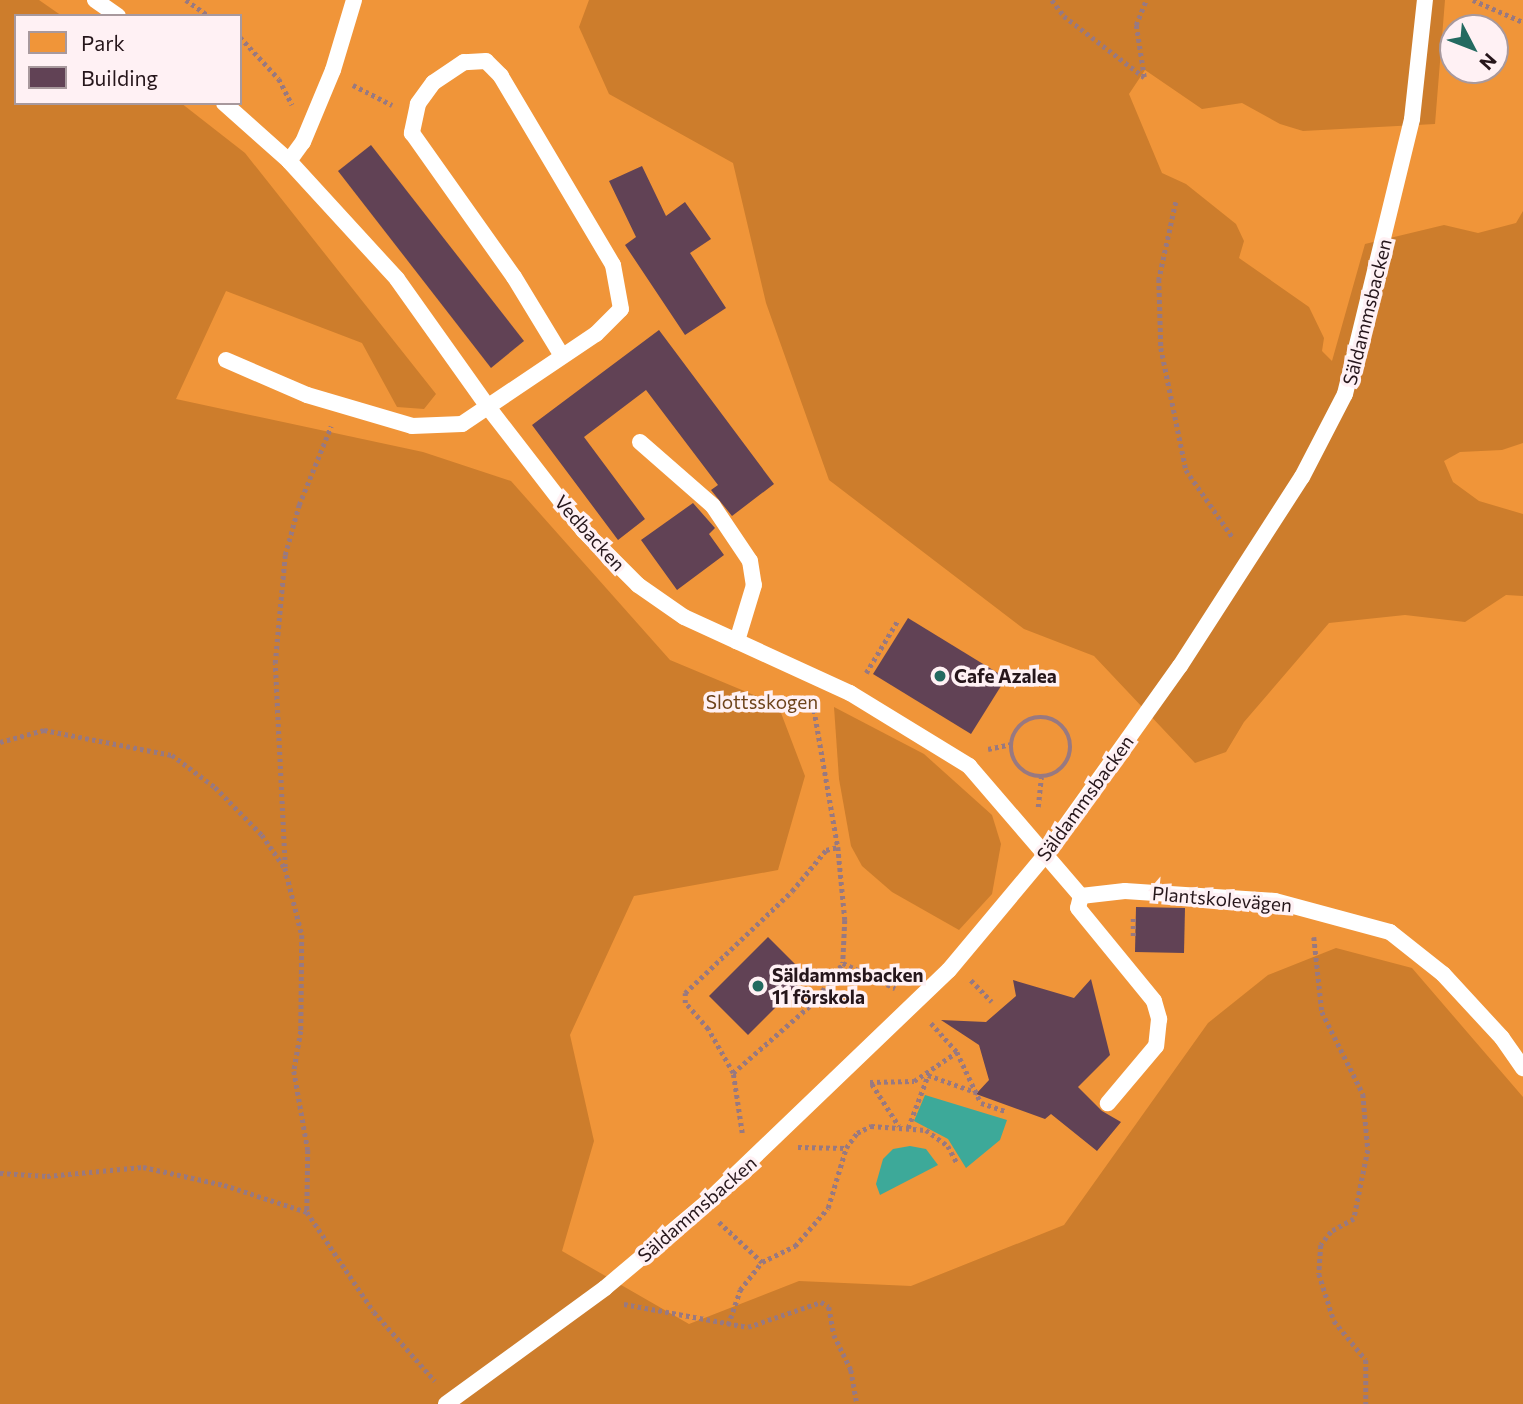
<!DOCTYPE html>
<meta charset="utf-8">
<style>
body{margin:0}
#map{position:relative;width:1523px;height:1404px;overflow:hidden;background:#f2c7d2;font-family:Commissioner,sans-serif}
div>[style]{position:absolute}
.green>*{inset:0;background:#f09539}
.forest>*{inset:0;background:#cd7d2c}
.water>*{inset:0;background:#3da999}
.building>*{inset:0;background:#614255}
.path>*{height:4.5px;margin-top:-2.25px;transform-origin:0;background:repeating-linear-gradient(90deg,#987981 0 3.5px,transparent 0 7px)}
.path>.ring{margin:-2.25px;padding:0;box-sizing:content-box;background:none;border:4.5px solid #987981;border-radius:50%}
.lane>*{height:16px;margin:-8px;padding:0 8px;transform-origin:8px;border-radius:8px;background:#fff}
.dots>*{width:19px;height:19px;translate:-50% -50%;box-sizing:border-box;border:4px solid #fff1f4;border-radius:50%}
span{translate:-50% -50%;white-space:nowrap;text-align:center;line-height:1.15;-webkit-text-stroke:7px #fff1f4;paint-order:stroke}
.street-label{font-size:19px;color:#26161b}
.poi-label{font-size:19px;color:#26161b;font-weight:700}
.left{translate:0 -50%;text-align:left}
.park-label{font-size:19px;color:#6e441c}
.legend{position:absolute;left:14px;top:14px;width:228px;height:91px;box-sizing:border-box;background:#fff1f4;border:2px solid #a8999d;margin:0;padding:9px 12px;list-style:none;font-size:21px;color:#26161b}
.legend li{display:flex;align-items:center;gap:14px;height:35px}
.legend b{width:35px;border:2px solid #a8999d}
.north{position:absolute;left:1439px;top:14px;width:70px;height:70px;box-sizing:border-box;background:#fff1f4;border:2px solid #a8999d;border-radius:50%;rotate:132deg;font-size:19px;font-weight:700;line-height:28px;text-align:center;color:#26161b}
.north::after{content:'';display:block;margin:auto;width:24px;height:32px;background:#236a60;clip-path:polygon(50% 0,100% 100%,50% 72%,0 100%)}
</style>
<div id="map">
<div class="green">
<div style="clip-path:polygon(evenodd,0 0,1523px 0,1523px 1404px,0 1404px,0 0,16px 16px,240px 16px,240px 103px,16px 103px,16px 16px,0 0,1453px 28px,1495px 28px,1495px 70px,1453px 70px,1453px 28px)"></div>
</div>
<div class="forest">
<div style="clip-path:polygon(0 0,39px 0,62px 16px,16px 16px,16px 103px,181px 103px,245px 153px,436px 394px,424px 409px,397px 407px,362px 343px,226px 291px,176px 399px,423px 452px,511px 481px,670px 660px,778px 705px,805px 776px,778px 870px,634px 896px,570px 1035px,594px 1141px,562px 1251px,689px 1324px,799px 1281px,911px 1286px,1064px 1225px,1208px 1023px,1268px 975px,1336px 948px,1412px 968px,1523px 1097px,1523px 1404px,0 1404px)"></div>
<div style="clip-path:polygon(589px 0,1445px 0,1435px 124px,1303px 131px,1280px 124px,1242px 103px,1202px 109px,1145px 70px,1129px 94px,1162px 173px,1186px 184px,1236px 224px,1244px 241px,1239px 258px,1309px 307px,1324px 338px,1322px 351px,1332px 361px,1365px 244px,1444px 225px,1478px 233px,1516px 223px,1523px 211px,1523px 443px,1502px 450px,1460px 452px,1444px 461px,1453px 482px,1479px 501px,1523px 514px,1523px 596px,1506px 595px,1465px 622px,1405px 615px,1329px 623px,1244px 722px,1226px 752px,1195px 763px,1094px 656px,1024px 629px,829px 480px,766px 303px,733px 163px,609px 94px,579px 27px)"></div>
<div style="clip-path:polygon(834px 707px,924px 754px,992px 815px,1001px 844px,992px 894px,959px 930px,892px 892px,862px 866px,851px 846px,839px 779px)"></div>
</div>
<div class="water">
<div style="clip-path:polygon(925px 1095px,1007px 1120px,1000px 1140px,966px 1168px,948px 1139px,914px 1121px)"></div>
<div style="clip-path:polygon(910px 1146px,926px 1149px,938px 1165px,880px 1195px,876px 1184px,883px 1159px,893px 1149px)"></div>
</div>
<div class="building">
<div style="clip-path:polygon(371px 145px,524px 341px,491px 368px,338px 171px)"></div>
<div style="clip-path:polygon(642px 166px,666px 216px,685px 202px,711px 239px,690px 253px,726px 308px,685px 335px,625px 245px,636px 237px,609px 181px)"></div>
<div style="clip-path:polygon(659px 330px,774px 484px,732px 516px,711px 490px,718px 485px,646px 390px,584px 437px,645px 519px,618px 540px,532px 425px)"></div>
<div style="clip-path:polygon(693px 503px,715px 528px,709px 534px,724px 555px,677px 590px,641px 540px)"></div>
<div style="clip-path:polygon(908px 618px,1006px 678px,971px 734px,873px 674px)"></div>
<div style="clip-path:polygon(1136px 907px,1185px 908px,1184px 953px,1135px 952px)"></div>
<div style="clip-path:polygon(768px 937px,807px 976px,748px 1035px,709px 996px)"></div>
<div style="clip-path:polygon(1091px 979px,1110px 1055px,1078px 1087px,1102px 1111px,1121px 1122px,1097px 1151px,1051px 1114px,1045px 1119px,976px 1094px,989px 1080px,979px 1045px,941px 1020px,986px 1022px,1016px 996px,1013px 980px,1074px 998px)"></div>
</div>
<div class="path">
<div style="left:186px;top:0;width:28px;rotate:35deg"></div>
<div style="left:1052px;top:0;width:20px;rotate:53deg"></div>
<div style="left:1064px;top:16px;width:101px;rotate:37.3deg"></div>
<div style="left:1473px;top:0;width:55px;rotate:23.7deg"></div>
<div style="left:240px;top:37px;width:57px;rotate:47.1deg"></div>
<div style="left:279px;top:79px;width:29px;rotate:63deg"></div>
<div style="left:1144px;top:77px;width:53px;rotate:-98.7deg"></div>
<div style="left:1136px;top:25px;width:27px;rotate:-68deg"></div>
<div style="left:353px;top:85px;width:44px;rotate:27.1deg"></div>
<div style="left:1176px;top:202px;width:79px;rotate:102.4deg"></div>
<div style="left:1159px;top:279px;width:69px;rotate:88.3deg"></div>
<div style="left:1161px;top:348px;width:125px;rotate:78.4deg"></div>
<div style="left:1186px;top:470px;width:83px;rotate:55.3deg"></div>
<div style="left:866px;top:673px;width:62px;rotate:-58.9deg"></div>
<div style="left:813px;top:703px;width:146px;rotate:80.2deg"></div>
<div style="left:838px;top:847px;width:73px;rotate:84.5deg"></div>
<div style="left:845px;top:920px;width:43px;rotate:92.7deg"></div>
<div style="left:843px;top:963px;width:58px;rotate:25.7deg"></div>
<div class="ring" style="left:1011px;top:717px;width:55.5px;height:55.5px"></div>
<div style="left:0;top:742px;width:46px;rotate:-15.3deg"></div>
<div style="left:44px;top:730px;width:130px;rotate:11.1deg"></div>
<div style="left:172px;top:755px;width:54px;rotate:36.7deg"></div>
<div style="left:215px;top:787px;width:67px;rotate:45.6deg"></div>
<div style="left:262px;top:835px;width:40px;rotate:55.1deg"></div>
<div style="left:285px;top:868px;width:69px;rotate:75.8deg"></div>
<div style="left:302px;top:935px;width:96px;rotate:90.6deg"></div>
<div style="left:301px;top:1031px;width:41px;rotate:99.9deg"></div>
<div style="left:294px;top:1071px;width:80px;rotate:80deg"></div>
<div style="left:308px;top:1150px;width:62px;rotate:90.9deg"></div>
<div style="left:988px;top:749px;width:24px;rotate:-12deg"></div>
<div style="left:1038px;top:807px;width:30px;rotate:-84deg"></div>
<div style="left:285px;top:867px;width:204px;rotate:-92.8deg"></div>
<div style="left:275px;top:663px;width:108px;rotate:-84.7deg"></div>
<div style="left:285px;top:555px;width:52px;rotate:-74.4deg"></div>
<div style="left:299px;top:505px;width:85px;rotate:-67.9deg"></div>
<div style="left:1133px;top:936px;width:20px;rotate:-90deg"></div>
<div style="left:1314px;top:937px;width:75px;rotate:83.9deg"></div>
<div style="left:1322px;top:1012px;width:92px;rotate:63.4deg"></div>
<div style="left:1363px;top:1094px;width:56px;rotate:84.9deg"></div>
<div style="left:1368px;top:1150px;width:70px;rotate:101.5deg"></div>
<div style="left:1354px;top:1219px;width:26px;rotate:151deg"></div>
<div style="left:1331px;top:1232px;width:16px;rotate:128deg"></div>
<div style="left:1321px;top:1245px;width:29px;rotate:94deg"></div>
<div style="left:1319px;top:1274px;width:49px;rotate:72.3deg"></div>
<div style="left:1334px;top:1321px;width:50px;rotate:50.6deg"></div>
<div style="left:1366px;top:1360px;width:44px;rotate:90deg"></div>
<div style="left:971px;top:980px;width:30px;rotate:46deg"></div>
<div style="left:931px;top:1023px;width:39px;rotate:48deg"></div>
<div style="left:957px;top:1052px;width:56px;rotate:64.8deg"></div>
<div style="left:981px;top:1103px;width:26px;rotate:18deg"></div>
<div style="left:733px;top:1073px;width:108px;rotate:-41.2deg"></div>
<div style="left:814px;top:1002px;width:49px;rotate:-53.4deg"></div>
<div style="left:870px;top:1082px;width:44px;rotate:-1.3deg"></div>
<div style="left:914px;top:1081px;width:52px;rotate:-34deg"></div>
<div style="left:872px;top:1084px;width:50px;rotate:57.3deg"></div>
<div style="left:908px;top:1128px;width:57px;rotate:-69.3deg"></div>
<div style="left:928px;top:1075px;width:53px;rotate:19.8deg"></div>
<div style="left:742px;top:1133px;width:61px;rotate:-98.5deg"></div>
<div style="left:733px;top:1073px;width:51px;rotate:-119.6deg"></div>
<div style="left:708px;top:1029px;width:35px;rotate:-131deg"></div>
<div style="left:685px;top:1003px;width:10px;rotate:-90deg"></div>
<div style="left:685px;top:993px;width:148px;rotate:-43.6deg"></div>
<div style="left:792px;top:891px;width:53px;rotate:-50.3deg"></div>
<div style="left:826px;top:850px;width:12px;rotate:-14deg"></div>
<div style="left:798px;top:1147px;width:48px;rotate:1.2deg"></div>
<div style="left:0;top:1173px;width:47px;rotate:3.7deg"></div>
<div style="left:47px;top:1176px;width:96px;rotate:-5.4deg"></div>
<div style="left:143px;top:1167px;width:83px;rotate:12.5deg"></div>
<div style="left:224px;top:1185px;width:87px;rotate:18deg"></div>
<div style="left:307px;top:1212px;width:120px;rotate:56.2deg"></div>
<div style="left:374px;top:1312px;width:92px;rotate:48.5deg"></div>
<div style="left:719px;top:1222px;width:59px;rotate:42.9deg"></div>
<div style="left:624px;top:1304px;width:126px;rotate:10.5deg"></div>
<div style="left:748px;top:1327px;width:77px;rotate:-18.9deg"></div>
<div style="left:821px;top:1302px;width:9px;rotate:32deg"></div>
<div style="left:829px;top:1307px;width:28px;rotate:80deg"></div>
<div style="left:834px;top:1335px;width:39px;rotate:64deg"></div>
<div style="left:851px;top:1370px;width:35px;rotate:80deg"></div>
<div style="left:728px;top:1325px;width:37px;rotate:-71deg"></div>
<div style="left:740px;top:1290px;width:36px;rotate:-52deg"></div>
<div style="left:762px;top:1262px;width:37px;rotate:-26deg"></div>
<div style="left:795px;top:1246px;width:50px;rotate:-49deg"></div>
<div style="left:828px;top:1208px;width:63px;rotate:-73.3deg"></div>
<div style="left:846px;top:1148px;width:19px;rotate:-54deg"></div>
<div style="left:857px;top:1133px;width:16px;rotate:-27deg"></div>
<div style="left:871px;top:1126px;width:55px;rotate:4.2deg"></div>
<div style="left:926px;top:1130px;width:27px;rotate:36deg"></div>
<div style="left:948px;top:1146px;width:19px;rotate:62deg"></div>
</div>
<div class="lane">
<div style="left:95px;top:0;width:28px;rotate:35deg"></div>
<div style="left:224px;top:103px;width:87px;rotate:41.7deg"></div>
<div style="left:289px;top:161px;width:160px;rotate:47.5deg"></div>
<div style="left:397px;top:279px;width:157px;rotate:54.6deg"></div>
<div style="left:488px;top:407px;width:155px;rotate:52.3deg"></div>
<div style="left:583px;top:530px;width:78px;rotate:45deg"></div>
<div style="left:638px;top:585px;width:56px;rotate:34.8deg"></div>
<div style="left:684px;top:617px;width:183px;rotate:24.6deg"></div>
<div style="left:850px;top:693px;width:140px;rotate:31.5deg"></div>
<div style="left:969px;top:766px;width:172px;rotate:49.3deg"></div>
<div style="left:1081px;top:896px;width:44px;rotate:-6.5deg"></div>
<div style="left:1125px;top:891px;width:150px;rotate:3.8deg"></div>
<div style="left:1275px;top:901px;width:119px;rotate:15.1deg"></div>
<div style="left:1390px;top:932px;width:68px;rotate:38.4deg"></div>
<div style="left:1443px;top:974px;width:87px;rotate:47.3deg"></div>
<div style="left:1502px;top:1038px;width:37px;rotate:55deg"></div>
<div style="left:289px;top:161px;width:24px;rotate:-54deg"></div>
<div style="left:303px;top:142px;width:78px;rotate:-67.4deg"></div>
<div style="left:333px;top:70px;width:73px;rotate:-73.3deg"></div>
<div style="left:226px;top:360px;width:88px;rotate:23.4deg"></div>
<div style="left:307px;top:395px;width:109px;rotate:16.4deg"></div>
<div style="left:412px;top:426px;width:50px;rotate:-2.3deg"></div>
<div style="left:462px;top:424px;width:161px;rotate:-33.9deg"></div>
<div style="left:596px;top:334px;width:35px;rotate:-45deg"></div>
<div style="left:621px;top:309px;width:45px;rotate:-100.3deg"></div>
<div style="left:613px;top:265px;width:220px;rotate:-120.7deg"></div>
<div style="left:501px;top:76px;width:21px;rotate:-135deg"></div>
<div style="left:486px;top:61px;width:22px;rotate:177deg"></div>
<div style="left:464px;top:62px;width:37px;rotate:146deg"></div>
<div style="left:433px;top:83px;width:26px;rotate:126deg"></div>
<div style="left:418px;top:104px;width:30px;rotate:102deg"></div>
<div style="left:412px;top:133px;width:176px;rotate:54.7deg"></div>
<div style="left:514px;top:277px;width:92px;rotate:58.7deg"></div>
<div style="left:640px;top:442px;width:97px;rotate:41.2deg"></div>
<div style="left:713px;top:506px;width:66px;rotate:56.1deg"></div>
<div style="left:750px;top:561px;width:24px;rotate:81deg"></div>
<div style="left:754px;top:585px;width:59px;rotate:106.9deg"></div>
<div style="left:1081px;top:896px;width:12px;rotate:104deg"></div>
<div style="left:1078px;top:908px;width:120px;rotate:50.7deg"></div>
<div style="left:1154px;top:1001px;width:19px;rotate:74deg"></div>
<div style="left:1159px;top:1019px;width:27px;rotate:96deg"></div>
<div style="left:1156px;top:1046px;width:75px;rotate:130.1deg"></div>
<div style="left:446px;top:1404px;width:197px;rotate:-36.1deg"></div>
<div style="left:605px;top:1288px;width:133px;rotate:-40.1deg"></div>
<div style="left:707px;top:1202px;width:335px;rotate:-43.8deg"></div>
<div style="left:949px;top:970px;width:150px;rotate:-50.1deg"></div>
<div style="left:1045px;top:855px;width:232px;rotate:-54.5deg"></div>
<div style="left:1180px;top:666px;width:225px;rotate:-57.2deg"></div>
<div style="left:1302px;top:477px;width:93px;rotate:-62.6deg"></div>
<div style="left:1345px;top:394px;width:283px;rotate:-76.3deg"></div>
<div style="left:1412px;top:119px;width:120px;rotate:-83.8deg"></div>
</div>
<div class="dots">
<div style="left:940px;top:676px;background:#236a60"></div>
<div style="left:758px;top:986px;background:#236a60"></div>
</div>
<div class="street-label">
<span style="left:1367px;top:312px;rotate:-76deg">Säldammsbacken</span>
<span style="left:590px;top:533px;rotate:48deg">Vedbacken</span>
<span style="left:1085px;top:798px;rotate:-54deg">Säldammsbacken</span>
<span style="left:1222px;top:899px;rotate:5deg">Plantskolevägen</span>
<span style="left:697px;top:1209px;rotate:-41deg">Säldammsbacken</span>
</div>
<div class="poi-label">
<span class="left" style="left:954px;top:676px">Cafe Azalea</span>
<span class="left" style="left:772px;top:986px">Säldammsbacken<br>11 förskola</span>
</div>
<div class="park-label">
<span style="left:762px;top:702px">Slottsskogen</span>
</div>
<ul class="legend">
<li><b style="height:19px;background:#f09539"></b>Park</li>
<li><b style="height:19px;background:#614255"></b>Building</li>
</ul>
<div class="north">N</div>
</div>
